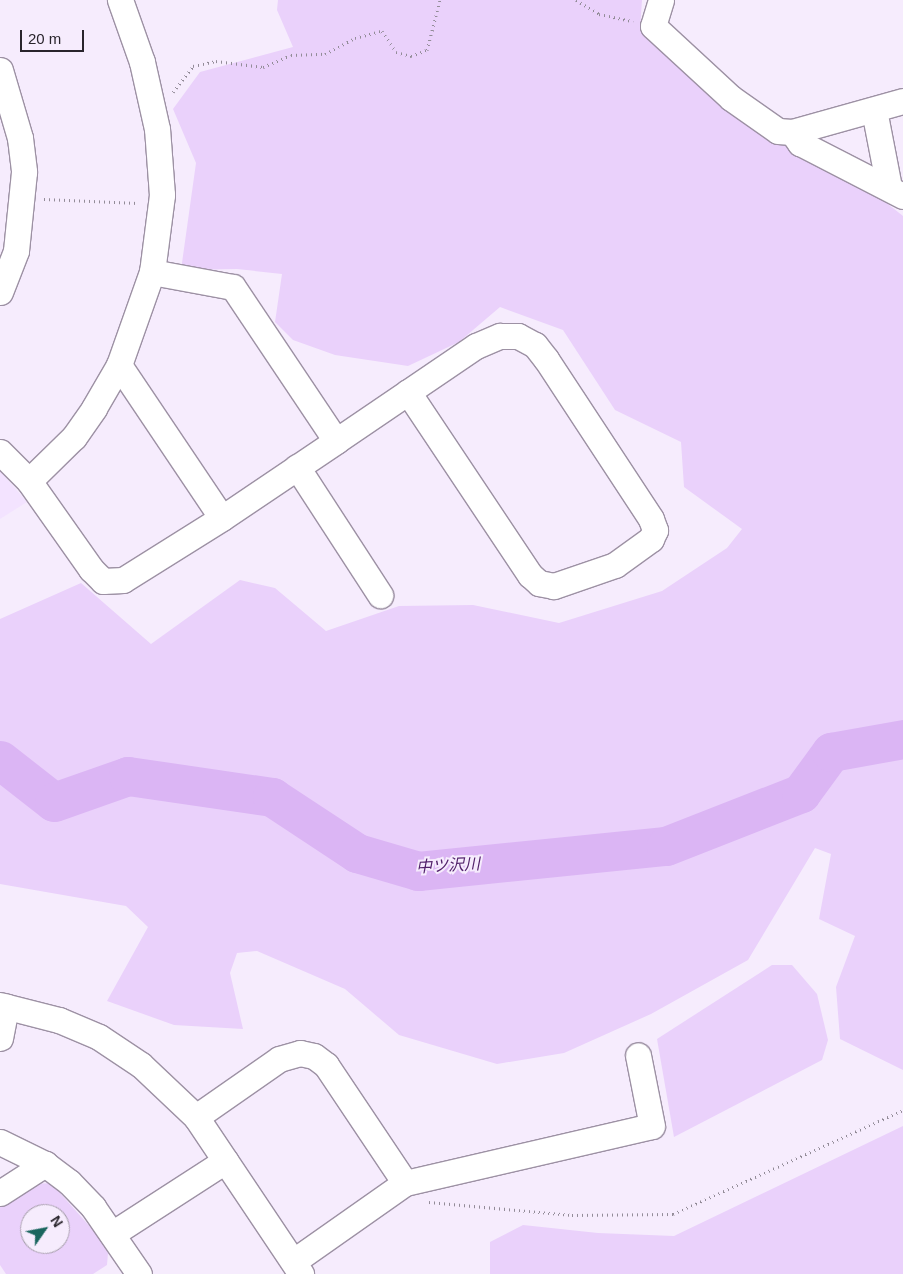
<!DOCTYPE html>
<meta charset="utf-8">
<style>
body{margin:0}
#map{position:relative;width:903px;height:1274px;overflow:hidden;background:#f6ecfd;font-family:Helvetica,"Noto Sans JP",sans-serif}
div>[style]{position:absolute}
.built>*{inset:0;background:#f3e3ff}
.green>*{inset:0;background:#ead1fb}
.river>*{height:39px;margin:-19.5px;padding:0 19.5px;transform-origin:19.5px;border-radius:19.5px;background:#dbb5f4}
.path>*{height:3px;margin-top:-1.5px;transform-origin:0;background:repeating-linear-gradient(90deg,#938c98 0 1px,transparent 0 5px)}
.roads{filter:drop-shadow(1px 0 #9d91a4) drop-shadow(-1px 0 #9d91a4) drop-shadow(0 1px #9d91a4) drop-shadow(0 -1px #9d91a4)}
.minor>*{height:25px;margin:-12.5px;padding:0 12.5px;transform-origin:12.5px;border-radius:12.5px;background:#fff}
span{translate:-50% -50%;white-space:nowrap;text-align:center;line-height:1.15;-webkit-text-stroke:4px #f6ecfd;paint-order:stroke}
.water-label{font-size:16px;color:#52226b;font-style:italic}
.north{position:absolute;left:20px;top:1204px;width:50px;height:50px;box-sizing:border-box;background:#f6ecfd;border:1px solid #a49ca9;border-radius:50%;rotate:57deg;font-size:14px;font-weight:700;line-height:20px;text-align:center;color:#29242c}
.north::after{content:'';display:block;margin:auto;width:18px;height:22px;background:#1a655e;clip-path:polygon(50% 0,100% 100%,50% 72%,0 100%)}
.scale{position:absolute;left:20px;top:30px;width:64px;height:22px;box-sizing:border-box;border:2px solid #29242c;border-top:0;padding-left:6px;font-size:15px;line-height:18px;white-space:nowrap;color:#29242c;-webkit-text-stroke:4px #f6ecfd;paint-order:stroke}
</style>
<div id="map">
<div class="built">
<div style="clip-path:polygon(0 471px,27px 502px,0 519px)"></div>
</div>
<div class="green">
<div style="clip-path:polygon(278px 0,642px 0,640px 30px,736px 111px,874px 193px,903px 216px,903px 1070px,840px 1039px,836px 987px,855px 936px,819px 919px,831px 854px,815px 848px,748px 960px,651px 1014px,564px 1053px,497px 1064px,399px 1035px,345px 989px,257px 951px,237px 953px,230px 973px,243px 1029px,174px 1025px,107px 1001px,148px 927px,126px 906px,0 884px,0 619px,81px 583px,151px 644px,240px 580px,275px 588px,326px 631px,399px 606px,473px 605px,559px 623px,662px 591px,727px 548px,742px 529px,684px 487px,681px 442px,615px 410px,563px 330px,500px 307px,459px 342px,408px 366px,335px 355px,293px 340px,275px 322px,282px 274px,237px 269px,181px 270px,196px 163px,173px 109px,200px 72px,293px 47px,277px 10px)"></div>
<div style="clip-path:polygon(772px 965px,792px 965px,817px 994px,828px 1040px,822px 1060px,674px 1137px,657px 1039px)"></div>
<div style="clip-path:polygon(903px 1126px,903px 1274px,490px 1274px,490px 1242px,523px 1225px,598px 1233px,674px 1236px)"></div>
<div style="clip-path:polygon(evenodd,51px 1183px,93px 1230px,108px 1253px,107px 1265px,93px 1274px,6px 1274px,0 1265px,0 1206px,34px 1184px,51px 1183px,30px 1214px,60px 1214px,60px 1244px,30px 1244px,30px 1214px)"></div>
</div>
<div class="river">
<div style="left:0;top:760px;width:68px;rotate:37.9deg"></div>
<div style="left:54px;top:802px;width:78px;rotate:-19.4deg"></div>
<div style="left:128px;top:776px;width:146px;rotate:8.3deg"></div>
<div style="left:272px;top:797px;width:102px;rotate:33.4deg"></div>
<div style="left:357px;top:853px;width:64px;rotate:16.4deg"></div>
<div style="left:418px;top:871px;width:249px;rotate:-5.8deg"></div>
<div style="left:666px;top:846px;width:145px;rotate:-21.4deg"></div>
<div style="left:801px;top:793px;width:51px;rotate:-53.8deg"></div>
<div style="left:831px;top:752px;width:73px;rotate:-10.2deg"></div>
</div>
<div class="path">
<div style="left:576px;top:0;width:27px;rotate:31deg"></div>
<div style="left:599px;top:14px;width:35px;rotate:12deg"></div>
<div style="left:173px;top:92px;width:33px;rotate:-52deg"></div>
<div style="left:193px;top:66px;width:24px;rotate:-12deg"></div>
<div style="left:216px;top:61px;width:47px;rotate:7.3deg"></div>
<div style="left:263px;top:67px;width:30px;rotate:-23deg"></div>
<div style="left:291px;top:55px;width:34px;rotate:-2deg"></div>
<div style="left:325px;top:54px;width:34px;rotate:-28deg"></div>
<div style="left:355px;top:38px;width:28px;rotate:-15deg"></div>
<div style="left:382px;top:31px;width:25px;rotate:56deg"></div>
<div style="left:396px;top:52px;width:16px;rotate:15deg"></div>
<div style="left:411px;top:56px;width:17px;rotate:-21deg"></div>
<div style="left:427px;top:50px;width:52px;rotate:-75.4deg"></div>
<div style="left:44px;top:199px;width:94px;rotate:2.4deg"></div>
<div style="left:429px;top:1202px;width:144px;rotate:5.2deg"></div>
<div style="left:572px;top:1215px;width:101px;rotate:-0.6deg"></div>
<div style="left:673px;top:1214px;width:252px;rotate:-24.3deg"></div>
</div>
<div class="roads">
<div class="minor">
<div style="left:661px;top:0;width:27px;rotate:107deg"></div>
<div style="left:653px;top:26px;width:106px;rotate:42.7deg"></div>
<div style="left:731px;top:98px;width:57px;rotate:35.1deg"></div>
<div style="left:778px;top:131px;width:14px;rotate:4deg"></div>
<div style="left:792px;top:132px;width:115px;rotate:-15.6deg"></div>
<div style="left:0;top:70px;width:71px;rotate:73.6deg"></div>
<div style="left:20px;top:138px;width:34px;rotate:83deg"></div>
<div style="left:24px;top:172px;width:79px;rotate:95.8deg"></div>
<div style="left:16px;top:251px;width:44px;rotate:111.3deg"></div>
<div style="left:874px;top:110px;width:78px;rotate:79deg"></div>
<div style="left:792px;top:132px;width:14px;rotate:54deg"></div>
<div style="left:800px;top:143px;width:116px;rotate:27.2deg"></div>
<div style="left:152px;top:272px;width:82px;rotate:10.5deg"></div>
<div style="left:233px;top:287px;width:185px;rotate:56.2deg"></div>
<div style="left:119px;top:365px;width:184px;rotate:56.1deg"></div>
<div style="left:0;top:452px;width:41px;rotate:45deg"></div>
<div style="left:29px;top:481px;width:108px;rotate:54.8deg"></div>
<div style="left:91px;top:569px;width:17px;rotate:45deg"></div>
<div style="left:103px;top:581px;width:20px;rotate:-3deg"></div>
<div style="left:123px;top:580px;width:117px;rotate:-32.1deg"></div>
<div style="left:222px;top:518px;width:138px;rotate:-34deg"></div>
<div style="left:336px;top:441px;width:169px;rotate:-34.2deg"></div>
<div style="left:476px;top:346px;width:26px;rotate:-23deg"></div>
<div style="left:500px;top:336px;width:18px"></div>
<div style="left:518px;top:336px;width:19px;rotate:28deg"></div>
<div style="left:535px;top:345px;width:18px;rotate:52deg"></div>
<div style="left:546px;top:359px;width:191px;rotate:56.7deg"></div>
<div style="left:651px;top:519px;width:12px;rotate:70deg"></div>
<div style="left:655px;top:530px;width:10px;rotate:114deg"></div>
<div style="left:651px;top:539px;width:44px;rotate:144.2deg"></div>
<div style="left:615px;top:565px;width:65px;rotate:161deg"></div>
<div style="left:554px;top:586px;width:15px;rotate:-169deg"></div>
<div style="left:539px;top:583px;width:12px;rotate:-138deg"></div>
<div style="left:530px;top:575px;width:220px;rotate:-123.7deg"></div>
<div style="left:297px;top:467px;width:153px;rotate:57deg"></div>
<div style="left:29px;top:481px;width:63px;rotate:-44.4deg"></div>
<div style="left:74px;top:437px;width:35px;rotate:-55deg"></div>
<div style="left:94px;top:408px;width:50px;rotate:-59.8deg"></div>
<div style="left:119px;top:365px;width:99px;rotate:-70.5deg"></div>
<div style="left:152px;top:272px;width:78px;rotate:-82.6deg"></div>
<div style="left:162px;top:195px;width:66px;rotate:-94.3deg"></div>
<div style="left:157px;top:129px;width:69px;rotate:-102.6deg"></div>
<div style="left:142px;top:62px;width:66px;rotate:-109.5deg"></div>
<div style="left:0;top:1005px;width:61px;rotate:14.3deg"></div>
<div style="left:59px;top:1020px;width:43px;rotate:23deg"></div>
<div style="left:99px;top:1037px;width:50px;rotate:33.7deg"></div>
<div style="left:141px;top:1065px;width:76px;rotate:43.4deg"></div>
<div style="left:196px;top:1117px;width:189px;rotate:56.2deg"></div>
<div style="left:0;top:1038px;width:32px;rotate:-79deg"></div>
<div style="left:196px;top:1117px;width:101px;rotate:-34.9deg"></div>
<div style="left:279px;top:1059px;width:22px;rotate:-16deg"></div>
<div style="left:300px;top:1053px;width:14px;rotate:12deg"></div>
<div style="left:314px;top:1056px;width:15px;rotate:37deg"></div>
<div style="left:326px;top:1065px;width:142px;rotate:56.2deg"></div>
<div style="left:0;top:1142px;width:50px;rotate:26.1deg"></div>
<div style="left:45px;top:1164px;width:30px;rotate:37deg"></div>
<div style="left:69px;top:1182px;width:35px;rotate:46deg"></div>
<div style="left:93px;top:1207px;width:81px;rotate:55.5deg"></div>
<div style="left:0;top:1193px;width:54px;rotate:-32.8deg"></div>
<div style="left:112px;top:1234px;width:135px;rotate:-32.9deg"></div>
<div style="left:294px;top:1261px;width:136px;rotate:-35.1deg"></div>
<div style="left:405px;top:1183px;width:253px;rotate:-13deg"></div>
<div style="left:652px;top:1126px;width:72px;rotate:-101.2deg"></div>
</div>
</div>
<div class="water-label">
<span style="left:448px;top:866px;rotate:-3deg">中ツ沢川</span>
</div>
<div class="north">N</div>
<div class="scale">20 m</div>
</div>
